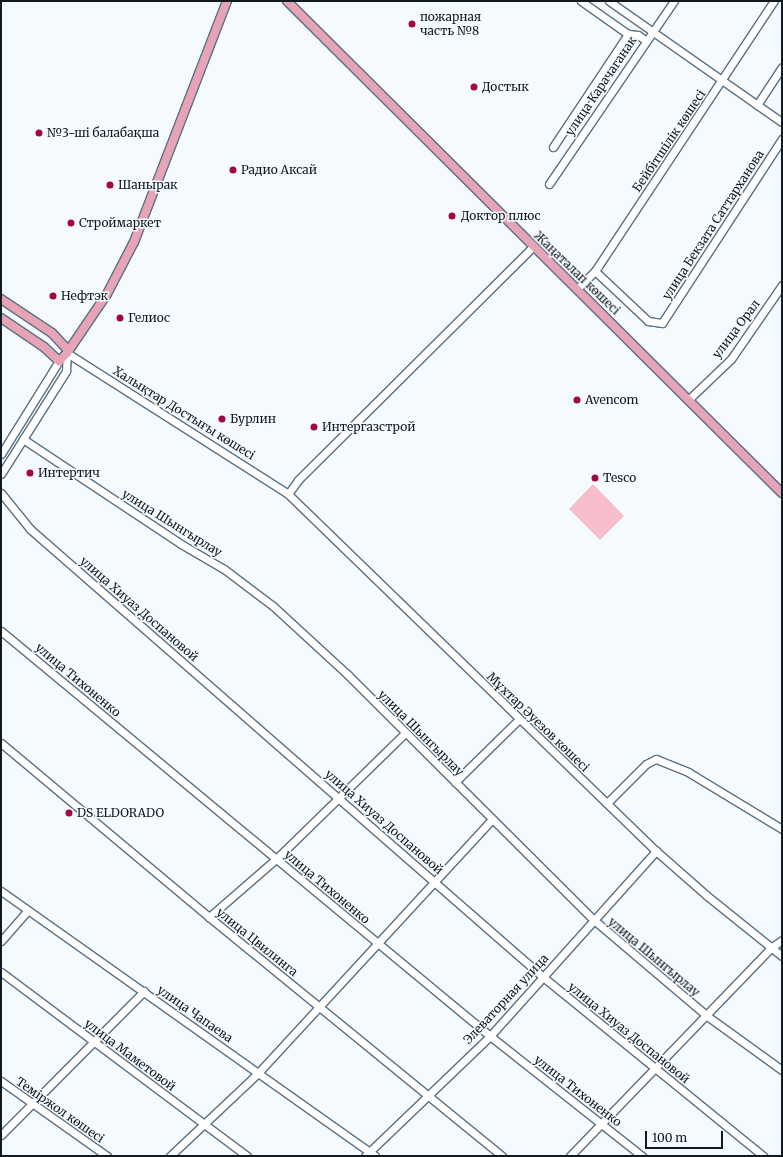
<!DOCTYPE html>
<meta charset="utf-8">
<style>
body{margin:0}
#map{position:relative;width:783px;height:1157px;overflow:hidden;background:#f5fafe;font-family:Merriweather,serif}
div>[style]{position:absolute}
.green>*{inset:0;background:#f8bdca}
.roads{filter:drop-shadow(1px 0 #5b7284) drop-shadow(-1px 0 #5b7284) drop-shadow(0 1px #5b7284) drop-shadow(0 -1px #5b7284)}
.minor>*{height:7px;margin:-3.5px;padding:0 3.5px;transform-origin:3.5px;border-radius:3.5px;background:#fff}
.major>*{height:8px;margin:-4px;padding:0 4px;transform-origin:4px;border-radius:4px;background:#e7a4b6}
.dots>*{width:11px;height:11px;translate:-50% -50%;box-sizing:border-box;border:2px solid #f5fafe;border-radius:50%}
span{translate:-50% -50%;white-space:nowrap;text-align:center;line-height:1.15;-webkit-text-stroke:3px #f5fafe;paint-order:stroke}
.poi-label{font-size:12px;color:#101a20}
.left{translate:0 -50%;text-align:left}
.street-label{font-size:12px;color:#101a20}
.frame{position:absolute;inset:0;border:2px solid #101a20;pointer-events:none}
.scale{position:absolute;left:645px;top:1131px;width:78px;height:18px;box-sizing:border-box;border:2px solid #101a20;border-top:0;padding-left:5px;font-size:12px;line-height:14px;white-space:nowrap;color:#101a20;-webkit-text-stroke:3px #f5fafe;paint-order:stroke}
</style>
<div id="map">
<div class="green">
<div style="clip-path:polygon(593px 484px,624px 516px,600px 540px,569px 509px)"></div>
</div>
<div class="roads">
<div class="minor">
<div style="left:581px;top:1px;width:57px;rotate:35.1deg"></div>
<div style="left:628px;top:34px;width:10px;rotate:6deg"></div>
<div style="left:638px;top:35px;width:9px;rotate:36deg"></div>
<div style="left:609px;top:1px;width:211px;rotate:35deg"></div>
<div style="left:757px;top:105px;width:45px;rotate:-56.7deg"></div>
<div style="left:553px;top:147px;width:136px;rotate:-56.4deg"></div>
<div style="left:549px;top:184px;width:222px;rotate:-55.7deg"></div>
<div style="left:595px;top:271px;width:73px;rotate:43.3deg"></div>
<div style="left:648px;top:321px;width:14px;rotate:8deg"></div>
<div style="left:662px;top:323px;width:220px;rotate:-56.9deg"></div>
<div style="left:577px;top:289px;width:25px;rotate:-45deg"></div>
<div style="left:595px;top:271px;width:324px;rotate:-56.5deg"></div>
<div style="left:688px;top:400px;width:59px;rotate:-43.6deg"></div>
<div style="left:731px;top:359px;width:90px;rotate:-55.4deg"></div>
<div style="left:23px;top:439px;width:190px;rotate:33.6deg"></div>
<div style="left:181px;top:544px;width:50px;rotate:30.2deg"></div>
<div style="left:224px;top:569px;width:61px;rotate:37.1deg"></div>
<div style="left:273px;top:606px;width:102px;rotate:42.6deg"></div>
<div style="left:348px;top:675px;width:347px;rotate:44.9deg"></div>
<div style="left:594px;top:920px;width:148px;rotate:40.3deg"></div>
<div style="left:707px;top:1016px;width:92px;rotate:35.8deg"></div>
<div style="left:1px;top:454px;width:110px;rotate:-58.1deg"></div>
<div style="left:1px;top:474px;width:122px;rotate:-57.7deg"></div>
<div style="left:66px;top:371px;width:18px;rotate:-87deg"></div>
<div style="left:67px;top:353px;width:262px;rotate:32.5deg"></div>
<div style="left:288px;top:494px;width:513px;rotate:44.13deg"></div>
<div style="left:656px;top:851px;width:67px;rotate:41.3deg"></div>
<div style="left:706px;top:895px;width:97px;rotate:38.8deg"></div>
<div style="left:1px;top:493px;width:46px;rotate:51.1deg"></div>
<div style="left:30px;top:529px;width:681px;rotate:41.13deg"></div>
<div style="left:543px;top:977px;width:284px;rotate:39.1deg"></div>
<div style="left:288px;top:494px;width:17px;rotate:-54deg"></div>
<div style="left:298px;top:480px;width:331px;rotate:-44.8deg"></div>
<div style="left:1px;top:631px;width:635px;rotate:39.63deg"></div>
<div style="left:490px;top:1036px;width:194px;rotate:38.3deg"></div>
<div style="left:1px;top:743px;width:271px;rotate:39.9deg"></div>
<div style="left:209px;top:917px;width:378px;rotate:39.2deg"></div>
<div style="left:455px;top:782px;width:90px;rotate:-44.5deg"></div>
<div style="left:607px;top:803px;width:55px;rotate:-45deg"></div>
<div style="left:646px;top:764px;width:11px;rotate:-27deg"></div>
<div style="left:656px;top:759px;width:35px;rotate:22deg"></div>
<div style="left:688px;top:772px;width:110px;rotate:31.2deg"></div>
<div style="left:1px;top:891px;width:458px;rotate:35.3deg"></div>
<div style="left:209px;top:917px;width:89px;rotate:-40.9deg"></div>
<div style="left:276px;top:859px;width:180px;rotate:-44.3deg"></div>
<div style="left:1px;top:941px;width:41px;rotate:-48.9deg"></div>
<div style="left:1px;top:972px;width:307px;rotate:36.8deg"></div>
<div style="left:1px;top:1081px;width:130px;rotate:35.3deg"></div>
<div style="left:1px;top:1135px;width:203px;rotate:-45.2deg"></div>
<div style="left:170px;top:1156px;width:121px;rotate:-43.3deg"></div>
<div style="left:258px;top:1073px;width:345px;rotate:-47.3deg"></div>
<div style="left:365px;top:1156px;width:173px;rotate:-43.8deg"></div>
<div style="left:490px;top:1036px;width:249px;rotate:-48.1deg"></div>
<div style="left:570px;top:1156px;width:291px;rotate:-46deg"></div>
<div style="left:772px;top:947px;width:12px;rotate:-35deg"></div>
</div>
<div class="major">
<div style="left:287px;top:1px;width:698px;rotate:44.83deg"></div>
<div style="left:1px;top:299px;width:61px;rotate:33.7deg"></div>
<div style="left:52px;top:333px;width:23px;rotate:47deg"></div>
<div style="left:1px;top:318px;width:52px;rotate:34deg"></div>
<div style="left:44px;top:347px;width:21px;rotate:43deg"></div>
<div style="left:59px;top:361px;width:11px;rotate:-45deg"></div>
<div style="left:67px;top:353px;width:71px;rotate:-55.9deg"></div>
<div style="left:107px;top:294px;width:59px;rotate:-62.6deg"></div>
<div style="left:134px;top:242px;width:258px;rotate:-68.9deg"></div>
</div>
</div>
<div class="dots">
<div style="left:412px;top:24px;background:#a0074b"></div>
<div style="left:474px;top:87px;background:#a0074b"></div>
<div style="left:39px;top:133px;background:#a0074b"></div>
<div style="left:233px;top:170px;background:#a0074b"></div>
<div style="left:110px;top:185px;background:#a0074b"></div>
<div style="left:452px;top:216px;background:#a0074b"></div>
<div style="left:71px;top:223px;background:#a0074b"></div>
<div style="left:53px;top:296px;background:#a0074b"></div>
<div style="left:120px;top:318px;background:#a0074b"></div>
<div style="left:577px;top:400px;background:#a0074b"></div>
<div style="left:222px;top:419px;background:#a0074b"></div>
<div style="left:314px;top:427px;background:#a0074b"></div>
<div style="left:30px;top:473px;background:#a0074b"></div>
<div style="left:595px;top:478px;background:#a0074b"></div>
<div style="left:69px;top:813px;background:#a0074b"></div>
</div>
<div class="poi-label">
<span class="left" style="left:420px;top:24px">пожарная<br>часть №8</span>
<span class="left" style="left:482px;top:87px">Достык</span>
<span class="left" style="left:47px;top:133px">№3-ші балабақша</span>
<span class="left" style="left:241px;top:170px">Радио Аксай</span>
<span class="left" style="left:118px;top:185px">Шанырак</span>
<span class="left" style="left:461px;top:216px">Доктор плюс</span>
<span class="left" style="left:79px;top:223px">Строймаркет</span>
<span class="left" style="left:61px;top:296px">Нефтэк</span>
<span class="left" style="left:128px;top:318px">Гелиос</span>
<span class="left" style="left:585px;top:400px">Avencom</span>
<span class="left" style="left:230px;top:419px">Бурлин</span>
<span class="left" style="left:322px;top:427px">Интергазстрой</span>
<span class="left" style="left:38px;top:473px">Интертич</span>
<span class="left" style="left:603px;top:478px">Tesco</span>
<span class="left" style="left:77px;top:813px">DS ELDORADO</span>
</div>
<div class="street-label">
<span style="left:601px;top:86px;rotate:-56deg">улица Карачаганак</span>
<span style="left:669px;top:141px;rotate:-56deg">Бейбітшілік көшесі</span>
<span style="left:713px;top:225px;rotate:-57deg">улица Бекзата Саттарханова</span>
<span style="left:577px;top:273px;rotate:44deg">Жаңаталап көшесі</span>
<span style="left:736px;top:329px;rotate:-53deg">улица Орал</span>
<span style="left:184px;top:413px;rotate:32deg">Халықтар Достығы көшесі</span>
<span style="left:172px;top:523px;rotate:32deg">улица Шынгырлау</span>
<span style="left:139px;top:609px;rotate:41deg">улица Хиуаз Доспановой</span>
<span style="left:78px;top:680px;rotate:40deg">улица Тихоненко</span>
<span style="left:538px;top:722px;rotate:44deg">Мұхтар Әуезов көшесі</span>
<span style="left:421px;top:733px;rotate:45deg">улица Шынгырлау</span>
<span style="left:384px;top:822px;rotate:41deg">улица Хиуаз Доспановой</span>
<span style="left:327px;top:887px;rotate:40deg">улица Тихоненко</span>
<span style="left:257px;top:942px;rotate:39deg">улица Цвилинга</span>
<span style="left:654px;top:957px;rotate:40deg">улица Шынгырлау</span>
<span style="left:506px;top:999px;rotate:-47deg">Элеваторная улица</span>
<span style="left:195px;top:1014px;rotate:35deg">улица Чапаева</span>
<span style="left:629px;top:1033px;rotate:39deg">улица Хиуаз Доспановой</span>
<span style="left:130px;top:1055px;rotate:37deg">улица Маметовой</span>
<span style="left:578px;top:1091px;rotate:38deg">улица Тихоненко</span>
<span style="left:60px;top:1110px;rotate:35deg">Теміржол көшесі</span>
</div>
<div class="frame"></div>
<div class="scale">100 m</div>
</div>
